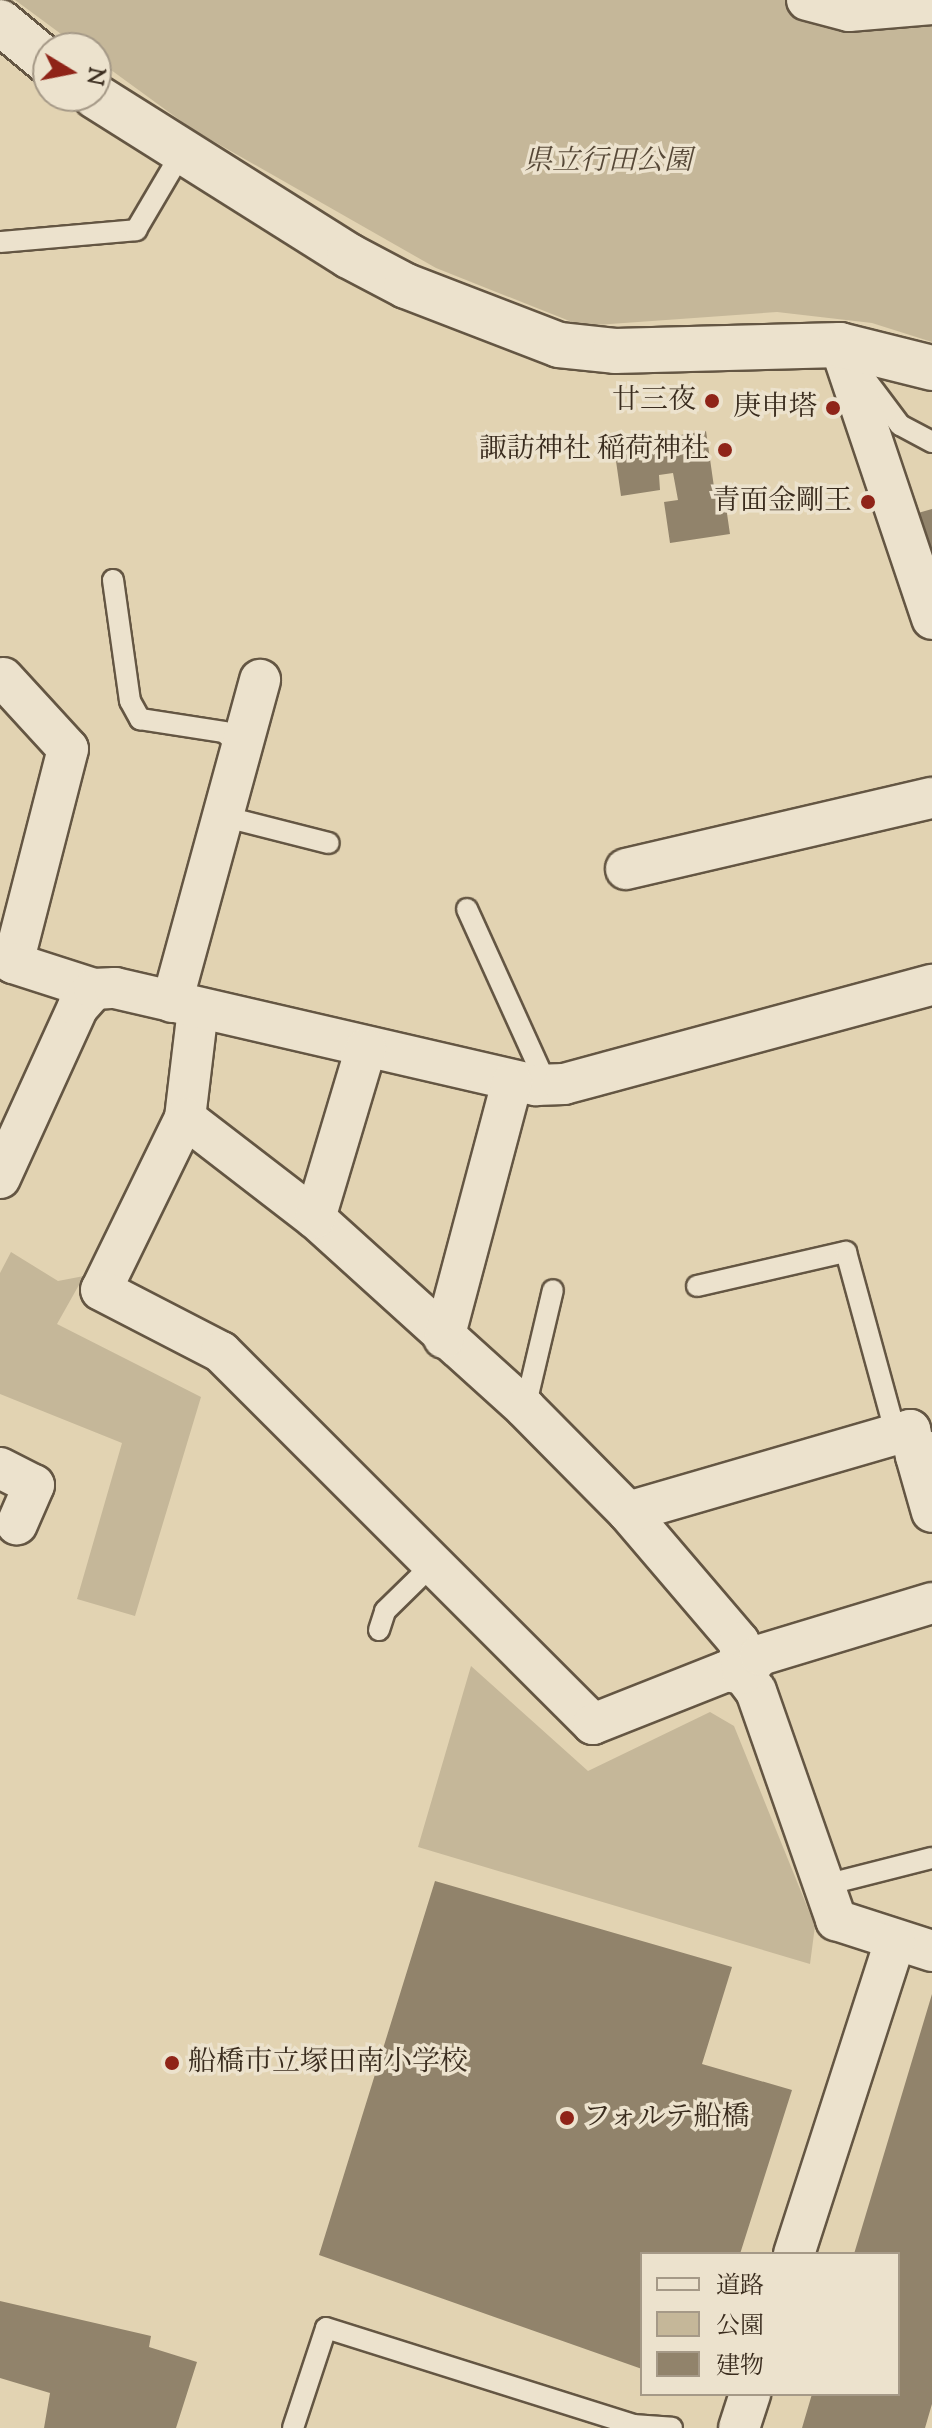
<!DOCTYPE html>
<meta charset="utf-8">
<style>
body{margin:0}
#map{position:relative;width:932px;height:2428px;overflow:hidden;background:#e2d3b2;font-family:"Sorts Mill Goudy","Noto Serif JP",serif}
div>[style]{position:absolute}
.green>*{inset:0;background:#c5b799}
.building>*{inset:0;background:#91836b}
.roads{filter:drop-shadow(2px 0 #645643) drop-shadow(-2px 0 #645643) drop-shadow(0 2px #645643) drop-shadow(0 -2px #645643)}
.lane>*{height:20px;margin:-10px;padding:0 10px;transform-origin:10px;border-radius:10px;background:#ece2cd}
.street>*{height:40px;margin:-20px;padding:0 20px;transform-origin:20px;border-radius:20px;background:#ece2cd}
.secondary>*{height:44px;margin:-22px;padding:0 22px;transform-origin:22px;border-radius:22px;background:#ece2cd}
.dots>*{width:22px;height:22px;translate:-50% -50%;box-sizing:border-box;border:4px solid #ece2cd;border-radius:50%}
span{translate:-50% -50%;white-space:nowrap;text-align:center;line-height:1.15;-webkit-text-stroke:7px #ece2cd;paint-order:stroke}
.park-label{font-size:28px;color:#564837;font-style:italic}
.poi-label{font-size:28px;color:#3a2c1e}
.right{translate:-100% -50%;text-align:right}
.left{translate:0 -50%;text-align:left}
.legend{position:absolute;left:640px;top:2252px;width:260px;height:144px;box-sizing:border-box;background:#ece2cd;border:2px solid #a59987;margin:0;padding:10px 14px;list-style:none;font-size:24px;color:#3a2c1e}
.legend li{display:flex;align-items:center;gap:16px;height:40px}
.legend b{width:40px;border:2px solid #a59987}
.north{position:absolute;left:32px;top:32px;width:80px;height:80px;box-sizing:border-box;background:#ece2cd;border:2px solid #a59987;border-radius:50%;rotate:100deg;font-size:22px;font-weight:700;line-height:32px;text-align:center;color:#3a2c1e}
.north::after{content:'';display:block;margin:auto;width:28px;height:36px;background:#8f2418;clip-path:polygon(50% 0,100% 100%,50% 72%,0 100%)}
</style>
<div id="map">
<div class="green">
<div style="clip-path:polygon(15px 0,932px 0,932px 342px,872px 323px,777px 312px,582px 326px,436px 268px,192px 129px,96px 59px,96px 48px,80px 48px)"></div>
<div style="clip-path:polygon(11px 1252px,58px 1281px,84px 1276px,57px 1324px,201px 1397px,135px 1616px,77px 1599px,122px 1443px,0 1394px,0 1273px)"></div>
<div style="clip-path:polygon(471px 1666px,588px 1771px,710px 1712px,734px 1726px,815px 1926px,810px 1964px,418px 1847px)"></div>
</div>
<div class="building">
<div style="clip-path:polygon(706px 431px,715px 494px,724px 493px,730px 534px,670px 543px,664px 502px,678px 500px,673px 473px,659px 475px,660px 490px,621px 496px,614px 447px,653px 441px,656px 456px,671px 453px,668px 437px)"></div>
<div style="clip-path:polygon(932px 509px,932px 556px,931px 556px,918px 513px)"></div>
<div style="clip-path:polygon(435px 1881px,732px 1967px,702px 2064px,792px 2090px,740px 2254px,642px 2254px,642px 2369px,319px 2255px)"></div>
<div style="clip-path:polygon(932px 1994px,932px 2404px,925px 2428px,802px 2428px,812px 2394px,898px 2394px,898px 2254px,854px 2254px)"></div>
<div style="clip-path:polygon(0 2301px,151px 2336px,149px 2347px,197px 2362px,176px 2428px,44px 2428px,50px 2393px,0 2378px)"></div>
</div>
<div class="roads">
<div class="lane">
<div style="left:0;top:242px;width:137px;rotate:-5deg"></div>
<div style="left:136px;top:230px;width:91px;rotate:-59.5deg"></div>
<div style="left:864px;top:377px;width:60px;rotate:53.1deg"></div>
<div style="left:900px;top:425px;width:36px;rotate:28deg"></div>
<div style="left:113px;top:580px;width:122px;rotate:82deg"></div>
<div style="left:130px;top:701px;width:21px;rotate:61deg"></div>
<div style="left:140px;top:719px;width:85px;rotate:8.8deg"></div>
<div style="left:224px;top:732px;width:22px;rotate:43deg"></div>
<div style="left:222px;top:816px;width:110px;rotate:14.2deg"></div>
<div style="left:467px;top:909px;width:193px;rotate:65.6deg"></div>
<div style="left:697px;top:1286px;width:153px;rotate:-12.9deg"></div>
<div style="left:846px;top:1252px;width:190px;rotate:74.7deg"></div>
<div style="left:525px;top:1408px;width:121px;rotate:-76.7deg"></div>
<div style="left:379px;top:1630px;width:20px;rotate:-72deg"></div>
<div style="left:385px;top:1611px;width:67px;rotate:-44.4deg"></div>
<div style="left:825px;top:1885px;width:110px;rotate:-14.2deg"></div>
<div style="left:293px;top:2428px;width:105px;rotate:-71.7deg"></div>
<div style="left:326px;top:2328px;width:322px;rotate:17.5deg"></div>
<div style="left:633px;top:2425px;width:39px;rotate:4deg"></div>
</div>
<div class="street">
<div style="left:807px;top:0;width:43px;rotate:14.7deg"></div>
<div style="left:849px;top:11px;width:83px;rotate:-4.8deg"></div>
<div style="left:840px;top:345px;width:289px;rotate:71.4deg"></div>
<div style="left:3px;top:678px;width:96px;rotate:47.5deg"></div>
<div style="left:68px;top:749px;width:221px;rotate:104.4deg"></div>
<div style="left:13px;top:963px;width:85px;rotate:17.8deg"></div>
<div style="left:626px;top:869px;width:314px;rotate:-13.1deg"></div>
<div style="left:172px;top:1002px;width:334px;rotate:-74.7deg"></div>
<div style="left:198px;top:1009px;width:110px;rotate:96.8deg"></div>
<div style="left:185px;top:1118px;width:191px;rotate:116deg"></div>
<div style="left:101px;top:1290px;width:135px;rotate:27.3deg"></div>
<div style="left:221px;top:1352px;width:526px;rotate:45deg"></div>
<div style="left:593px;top:1724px;width:144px;rotate:-21.6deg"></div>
<div style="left:727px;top:1671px;width:16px;rotate:11deg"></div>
<div style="left:743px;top:1674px;width:21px;rotate:53deg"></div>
<div style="left:756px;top:1691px;width:243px;rotate:70.7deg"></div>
<div style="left:836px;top:1920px;width:101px;rotate:17.9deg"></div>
<div style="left:185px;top:1118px;width:164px;rotate:37.6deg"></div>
<div style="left:315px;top:1218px;width:283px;rotate:42.1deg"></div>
<div style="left:525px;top:1408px;width:146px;rotate:45.3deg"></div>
<div style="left:628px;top:1512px;width:171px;rotate:49.5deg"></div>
<div style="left:739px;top:1642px;width:32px;rotate:83deg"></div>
<div style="left:0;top:1178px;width:188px;rotate:-65.5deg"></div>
<div style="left:78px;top:1007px;width:24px;rotate:-48deg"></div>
<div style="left:94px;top:989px;width:21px;rotate:-3deg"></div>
<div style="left:115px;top:988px;width:432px;rotate:13deg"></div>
<div style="left:536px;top:1085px;width:28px;rotate:-2deg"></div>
<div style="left:564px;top:1084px;width:381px;rotate:-15.1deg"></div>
<div style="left:315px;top:1218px;width:177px;rotate:-73.3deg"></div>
<div style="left:444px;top:1338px;width:264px;rotate:-75.1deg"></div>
<div style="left:932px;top:1452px;width:16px;rotate:166deg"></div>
<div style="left:916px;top:1456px;width:58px;rotate:74.1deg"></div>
<div style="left:0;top:1468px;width:38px;rotate:27deg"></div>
<div style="left:34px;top:1485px;width:43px;rotate:113.6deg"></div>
<div style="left:628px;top:1512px;width:294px;rotate:-16.2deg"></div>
<div style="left:910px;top:1430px;width:27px;rotate:77deg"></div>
<div style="left:743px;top:1674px;width:25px;rotate:-48deg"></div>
<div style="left:760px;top:1655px;width:180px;rotate:-16.8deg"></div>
<div style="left:794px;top:2254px;width:329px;rotate:-72.1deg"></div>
<div style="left:739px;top:2428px;width:36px;rotate:-72deg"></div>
</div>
<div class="secondary">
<div style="left:0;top:22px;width:62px;rotate:39.8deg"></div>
<div style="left:95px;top:96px;width:300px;rotate:32.2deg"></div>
<div style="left:349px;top:256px;width:64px;rotate:27.8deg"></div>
<div style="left:406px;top:286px;width:164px;rotate:21.1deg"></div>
<div style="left:559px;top:345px;width:56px;rotate:6.1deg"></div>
<div style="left:615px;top:351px;width:225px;rotate:-1.5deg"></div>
<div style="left:840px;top:345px;width:95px;rotate:14deg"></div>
</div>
</div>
<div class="dots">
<div style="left:712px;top:401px;background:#8f2418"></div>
<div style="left:833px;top:408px;background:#8f2418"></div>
<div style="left:725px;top:450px;background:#8f2418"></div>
<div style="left:868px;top:502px;background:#8f2418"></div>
<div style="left:172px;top:2063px;background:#8f2418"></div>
<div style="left:567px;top:2118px;background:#8f2418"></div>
</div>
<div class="park-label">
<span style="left:608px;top:162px">県立行田公園</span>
</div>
<div class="poi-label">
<span class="right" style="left:696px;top:401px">廿三夜</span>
<span class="right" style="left:817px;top:408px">庚申塔</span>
<span class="right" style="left:709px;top:450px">諏訪神社 稲荷神社</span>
<span class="right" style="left:852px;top:502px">青面金剛王</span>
<span class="left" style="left:188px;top:2063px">船橋市立塚田南小学校</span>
<span class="left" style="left:583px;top:2118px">フォルテ船橋</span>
</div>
<ul class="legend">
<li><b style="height:10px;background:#ece2cd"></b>道路</li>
<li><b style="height:22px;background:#c5b799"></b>公園</li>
<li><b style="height:22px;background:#91836b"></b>建物</li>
</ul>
<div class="north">N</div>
</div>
